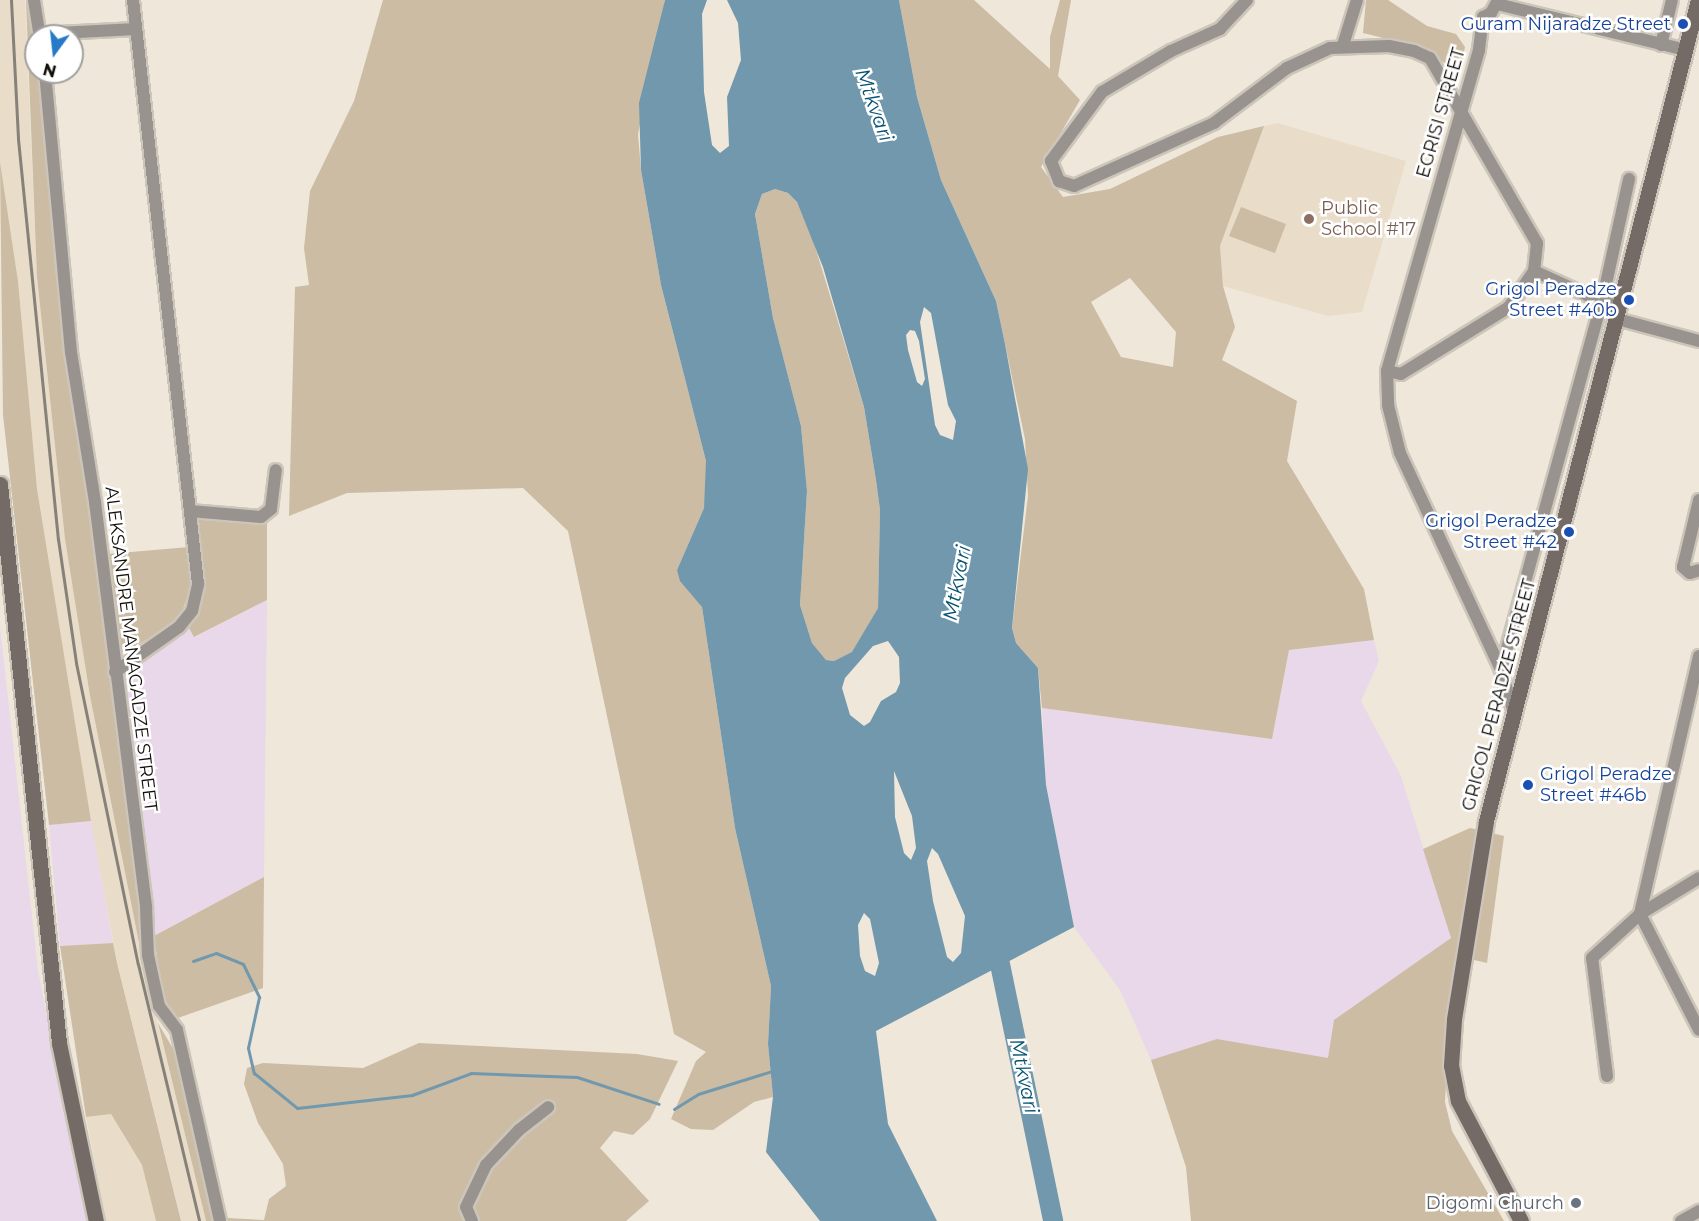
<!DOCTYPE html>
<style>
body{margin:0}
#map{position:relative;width:1699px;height:1221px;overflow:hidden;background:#efe7da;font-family:Montserrat,sans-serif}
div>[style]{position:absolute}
.built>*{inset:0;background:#e9ddc9}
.industrial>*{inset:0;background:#e9d8ea}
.green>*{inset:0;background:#cbbca3}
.water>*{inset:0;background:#7198ad}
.stream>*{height:3px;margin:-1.5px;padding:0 1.5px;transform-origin:1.5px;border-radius:1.5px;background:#7198ad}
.river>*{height:20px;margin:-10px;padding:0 10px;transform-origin:10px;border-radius:10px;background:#7198ad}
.roads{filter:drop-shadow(2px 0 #ccc5b9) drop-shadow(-2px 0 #ccc5b9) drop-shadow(0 2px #ccc5b9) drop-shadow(0 -2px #ccc5b9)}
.street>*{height:12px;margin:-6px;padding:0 6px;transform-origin:6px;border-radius:6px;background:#999390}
.secondary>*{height:15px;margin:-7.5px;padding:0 7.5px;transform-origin:7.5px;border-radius:7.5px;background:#746a66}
.rail>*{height:3px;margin:-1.5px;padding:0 1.5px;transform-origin:1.5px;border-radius:1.5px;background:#878279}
.dots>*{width:16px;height:16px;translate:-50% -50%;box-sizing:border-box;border:3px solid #fff;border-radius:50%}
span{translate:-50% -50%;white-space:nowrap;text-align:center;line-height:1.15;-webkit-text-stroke:5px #fff;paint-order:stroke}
.transit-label{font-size:18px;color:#164399}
.right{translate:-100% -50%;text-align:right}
.left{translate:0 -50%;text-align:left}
.street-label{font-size:18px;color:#13110c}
.education-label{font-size:18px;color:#785e54}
.worship-label{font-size:18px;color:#5b616d}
.water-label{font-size:20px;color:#065371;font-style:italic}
.north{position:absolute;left:24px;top:24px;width:60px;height:60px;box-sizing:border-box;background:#fff;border:2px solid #a1a09e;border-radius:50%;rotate:195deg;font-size:16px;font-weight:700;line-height:24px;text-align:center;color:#13110c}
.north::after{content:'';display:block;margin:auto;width:21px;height:27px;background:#267ac8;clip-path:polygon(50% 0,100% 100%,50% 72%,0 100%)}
</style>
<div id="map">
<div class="built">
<div style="clip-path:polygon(0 0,25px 0,37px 277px,65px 539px,90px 696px,143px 964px,206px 1221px,181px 1221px,178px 1208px,117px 963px,68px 698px,37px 489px,18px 281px,0 162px)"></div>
<div style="clip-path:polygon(1278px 123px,1406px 161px,1362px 312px,1328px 316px,1223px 286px,1220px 246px,1264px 126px)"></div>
<div style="clip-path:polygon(111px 1114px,142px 1165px,156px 1221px,106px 1221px,86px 1117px)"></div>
</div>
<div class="industrial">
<div style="clip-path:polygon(267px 600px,264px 877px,154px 936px,122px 674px,189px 628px,195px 637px)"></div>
<div style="clip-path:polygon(0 626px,38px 970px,88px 1221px,0 1221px)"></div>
<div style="clip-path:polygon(1374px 640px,1379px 661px,1361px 701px,1401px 776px,1451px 938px,1409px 970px,1328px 1059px,1217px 1039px,1151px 1060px,1120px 990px,1074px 927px,1046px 785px,1042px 708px,1272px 739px,1289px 650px)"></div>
<div style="clip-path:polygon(91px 821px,113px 943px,60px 946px,49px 825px)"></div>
</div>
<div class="green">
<div style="clip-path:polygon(383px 0,665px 0,638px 134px,641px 170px,661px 285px,706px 461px,707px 486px,704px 508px,677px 570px,702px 607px,735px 828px,771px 986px,768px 1044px,773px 1097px,754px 1102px,713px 1130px,691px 1129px,671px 1119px,696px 1061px,706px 1052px,674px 1034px,568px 531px,523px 488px,347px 493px,289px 516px,295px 287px,309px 285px,304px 248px,310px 191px,354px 101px)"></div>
<div style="clip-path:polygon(evenodd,899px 0,974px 0,1050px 69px,1050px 37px,1060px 0,1071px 0,1058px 76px,1080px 100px,1041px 167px,1063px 197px,1110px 189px,1218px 137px,1264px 126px,1220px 246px,1223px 286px,1235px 327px,1222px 360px,1297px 401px,1287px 461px,1364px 589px,1374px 640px,1289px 650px,1272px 739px,1042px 708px,1038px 668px,1016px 643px,1012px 628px,1028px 496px,1025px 439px,996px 301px,941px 180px,917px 97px,899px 0,1130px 278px,1176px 332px,1173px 367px,1121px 357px,1091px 302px,1130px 278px)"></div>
<div style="clip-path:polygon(1366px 0,1388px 0,1427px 26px,1456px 34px,1465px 47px,1462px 61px,1447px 65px,1424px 48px,1363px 33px)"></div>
<div style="clip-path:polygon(26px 1px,50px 149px,84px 464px,142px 899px,141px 953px,90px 696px,65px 539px,37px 277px)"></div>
<div style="clip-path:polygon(0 162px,18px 281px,37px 489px,91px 821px,49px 825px,3px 415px)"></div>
<div style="clip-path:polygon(775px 189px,788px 193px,797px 202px,814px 243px,864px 407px,876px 480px,880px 510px,878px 608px,853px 652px,834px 661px,826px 660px,812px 643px,800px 605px,807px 491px,801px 426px,773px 318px,755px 214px,762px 194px)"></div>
<div style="clip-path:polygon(1241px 207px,1286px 224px,1275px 253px,1229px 236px)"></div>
<div style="clip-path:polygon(195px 510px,267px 515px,267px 600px,194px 637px,189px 628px,200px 611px,204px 585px)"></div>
<div style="clip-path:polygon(189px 547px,192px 583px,182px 612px,170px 626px,123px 653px,118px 649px,108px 554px)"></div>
<div style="clip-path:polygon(1470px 828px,1504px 836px,1487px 963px,1457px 956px,1451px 993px,1445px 1102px,1452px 1131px,1504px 1221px,1191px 1221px,1186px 1167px,1151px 1060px,1217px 1039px,1328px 1058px,1334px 1020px,1451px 938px,1423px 849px)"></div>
<div style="clip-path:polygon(264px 877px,263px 988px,175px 1019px,164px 1005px,154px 936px)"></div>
<div style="clip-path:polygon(113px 943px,117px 963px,181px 1221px,156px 1221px,142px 1165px,111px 1114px,86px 1117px,60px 946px)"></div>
<div style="clip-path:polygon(158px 1023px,182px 1064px,215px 1221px,206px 1221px)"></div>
<div style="clip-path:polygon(419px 1043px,637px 1054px,678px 1061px,650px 1119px,633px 1135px,614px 1131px,600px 1148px,649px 1201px,626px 1221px,228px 1221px,227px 1218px,264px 1220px,269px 1199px,286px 1186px,283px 1164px,258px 1123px,244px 1084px,247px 1068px,263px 1063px,363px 1068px)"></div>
</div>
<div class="water">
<div style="clip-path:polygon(evenodd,665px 0,707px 0,702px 14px,704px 92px,712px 145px,720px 153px,729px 146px,727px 97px,741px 60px,738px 23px,727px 0,899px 0,917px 97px,941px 180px,996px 301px,1005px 344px,1028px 469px,1012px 628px,1016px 643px,1038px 668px,1046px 785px,1074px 927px,876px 1031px,888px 1124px,937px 1221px,820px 1221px,766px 1152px,773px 1097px,768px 1044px,771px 986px,735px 828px,702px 607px,680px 581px,677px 570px,704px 508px,706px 461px,661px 285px,641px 170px,639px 103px,665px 0,775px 189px,788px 193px,797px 202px,823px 267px,864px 407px,876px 480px,880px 510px,878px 608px,852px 652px,834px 661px,826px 660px,812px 643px,800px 605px,807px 491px,801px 426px,773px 318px,755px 214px,762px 194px,775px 189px,665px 0,924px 307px,931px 313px,948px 405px,956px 421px,953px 440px,940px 435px,935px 425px,920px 322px,924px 307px,665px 0,910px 330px,915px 331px,919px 341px,925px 379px,922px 386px,917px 382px,908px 350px,906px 335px,910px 330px,665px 0,888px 641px,899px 657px,900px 683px,896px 692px,881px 701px,870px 722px,864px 726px,850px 715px,842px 688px,845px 678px,873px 646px,888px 641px,665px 0,894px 771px,912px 816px,916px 848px,911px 860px,904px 853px,895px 817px,894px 771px,665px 0,932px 848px,938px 854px,965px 916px,961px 953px,953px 962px,947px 957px,933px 901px,927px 861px,932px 848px,665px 0,864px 913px,870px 919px,879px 963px,875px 976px,865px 971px,860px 956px,858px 925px,864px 913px)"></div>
</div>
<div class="stream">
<div style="left:193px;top:961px;width:24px;rotate:-19deg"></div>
<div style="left:216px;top:953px;width:29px;rotate:22deg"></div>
<div style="left:243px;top:964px;width:37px;rotate:64deg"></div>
<div style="left:259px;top:997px;width:52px;rotate:102.2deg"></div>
<div style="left:248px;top:1048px;width:26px;rotate:77deg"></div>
<div style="left:254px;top:1073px;width:55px;rotate:39.1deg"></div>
<div style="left:297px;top:1108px;width:116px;rotate:-6.4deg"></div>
<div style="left:412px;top:1095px;width:63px;rotate:-20.4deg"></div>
<div style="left:471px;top:1073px;width:106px;rotate:2.2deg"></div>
<div style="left:577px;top:1077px;width:86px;rotate:18.2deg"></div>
<div style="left:674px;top:1109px;width:28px;rotate:-32deg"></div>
<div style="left:698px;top:1094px;width:77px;rotate:-17.3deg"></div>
</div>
<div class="river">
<div style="left:995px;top:940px;width:287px;rotate:78.3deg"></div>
</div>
<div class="roads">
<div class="street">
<div style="left:34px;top:0;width:36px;rotate:81deg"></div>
<div style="left:1247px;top:0;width:40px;rotate:133deg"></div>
<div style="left:1220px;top:29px;width:54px;rotate:155.8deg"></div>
<div style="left:1171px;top:51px;width:80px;rotate:149.3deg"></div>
<div style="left:1102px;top:92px;width:86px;rotate:126.5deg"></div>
<div style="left:1051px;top:161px;width:22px;rotate:68deg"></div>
<div style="left:1059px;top:181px;width:16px;rotate:18deg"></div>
<div style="left:1074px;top:186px;width:154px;rotate:-24.2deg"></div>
<div style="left:1214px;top:123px;width:91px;rotate:-37deg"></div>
<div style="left:1287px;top:68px;width:47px;rotate:-24.9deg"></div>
<div style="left:1330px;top:48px;width:59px;rotate:-1.9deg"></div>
<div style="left:1389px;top:46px;width:25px;rotate:11deg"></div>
<div style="left:1414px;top:51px;width:17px;rotate:24deg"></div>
<div style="left:1430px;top:58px;width:214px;rotate:60deg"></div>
<div style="left:1537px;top:243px;width:28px;rotate:96deg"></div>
<div style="left:1534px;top:271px;width:75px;rotate:24.5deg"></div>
<div style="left:1602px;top:302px;width:18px;rotate:13deg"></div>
<div style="left:1498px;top:0;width:15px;rotate:118deg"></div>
<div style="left:1491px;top:13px;width:9px;rotate:153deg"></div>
<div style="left:1483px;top:17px;width:33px;rotate:97deg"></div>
<div style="left:1479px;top:50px;width:334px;rotate:106deg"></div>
<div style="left:1387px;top:371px;width:34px;rotate:88deg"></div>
<div style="left:1388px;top:405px;width:49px;rotate:76deg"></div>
<div style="left:1400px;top:453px;width:239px;rotate:65deg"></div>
<div style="left:1501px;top:670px;width:45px;rotate:73.2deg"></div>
<div style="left:1497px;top:4px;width:194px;rotate:13.7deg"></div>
<div style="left:40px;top:34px;width:96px;rotate:-3deg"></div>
<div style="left:1343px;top:45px;width:47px;rotate:-72.7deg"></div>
<div style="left:1661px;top:45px;width:46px;rotate:-76.3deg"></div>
<div style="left:45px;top:72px;width:281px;rotate:84.7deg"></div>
<div style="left:71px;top:352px;width:152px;rotate:80.9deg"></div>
<div style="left:95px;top:502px;width:409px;rotate:82.8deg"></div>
<div style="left:146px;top:908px;width:47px;rotate:87.6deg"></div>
<div style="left:148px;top:955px;width:52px;rotate:77.8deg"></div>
<div style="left:159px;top:1006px;width:30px;rotate:53deg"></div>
<div style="left:177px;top:1030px;width:196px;rotate:77.3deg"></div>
<div style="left:1617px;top:319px;width:85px;rotate:15deg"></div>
<div style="left:1387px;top:371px;width:14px;rotate:12deg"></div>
<div style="left:1401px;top:374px;width:127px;rotate:-31.8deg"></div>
<div style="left:1509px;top:307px;width:44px;rotate:-55.2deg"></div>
<div style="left:1699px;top:500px;width:69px;rotate:103.4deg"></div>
<div style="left:1683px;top:567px;width:9px;rotate:41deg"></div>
<div style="left:1690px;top:573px;width:9px;rotate:-18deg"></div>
<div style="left:190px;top:511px;width:71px;rotate:4.8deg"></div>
<div style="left:261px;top:517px;width:13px;rotate:-39deg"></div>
<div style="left:271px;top:509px;width:39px;rotate:-83deg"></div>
<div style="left:1699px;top:656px;width:265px;rotate:102.9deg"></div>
<div style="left:1640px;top:914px;width:130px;rotate:63deg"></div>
<div style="left:1501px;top:670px;width:382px;rotate:-74.7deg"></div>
<div style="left:1602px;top:302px;width:126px;rotate:-77.6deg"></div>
<div style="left:115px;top:672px;width:78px;rotate:-35.1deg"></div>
<div style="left:179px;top:627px;width:21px;rotate:-51deg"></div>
<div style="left:192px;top:611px;width:28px;rotate:-77deg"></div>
<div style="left:198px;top:584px;width:588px;rotate:-96.35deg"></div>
<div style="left:1607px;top:1076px;width:119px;rotate:-97.2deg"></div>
<div style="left:1592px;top:958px;width:65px;rotate:-42.5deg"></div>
<div style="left:1640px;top:914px;width:69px;rotate:-31.4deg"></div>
<div style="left:472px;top:1221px;width:15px;rotate:-113deg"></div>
<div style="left:466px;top:1207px;width:47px;rotate:-64.5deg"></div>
<div style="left:486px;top:1165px;width:48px;rotate:-46.7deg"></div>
<div style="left:519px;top:1130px;width:37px;rotate:-38deg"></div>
<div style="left:1681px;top:1221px;width:21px;rotate:-29deg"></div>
</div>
<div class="secondary">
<div style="left:0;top:484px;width:562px;rotate:83.97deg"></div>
<div style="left:59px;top:1043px;width:182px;rotate:78.3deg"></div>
<div style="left:1521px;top:1221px;width:136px;rotate:-117.7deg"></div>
<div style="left:1458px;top:1101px;width:36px;rotate:-101deg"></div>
<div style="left:1451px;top:1066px;width:47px;rotate:-86.3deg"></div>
<div style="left:1454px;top:1019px;width:201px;rotate:-80.8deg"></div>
<div style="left:1486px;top:821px;width:848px;rotate:-75.52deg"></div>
</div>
</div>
<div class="rail">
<div style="left:11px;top:0;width:139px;rotate:87.1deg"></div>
<div style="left:18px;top:139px;width:402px;rotate:84.3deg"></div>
<div style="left:58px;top:539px;width:125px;rotate:81.7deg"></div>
<div style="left:76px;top:663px;width:307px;rotate:78.4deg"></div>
<div style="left:138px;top:964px;width:264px;rotate:76.6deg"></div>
</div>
<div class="dots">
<div style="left:1683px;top:24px;background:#1a4fb4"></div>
<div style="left:1309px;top:219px;background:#8d6e63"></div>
<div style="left:1629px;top:300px;background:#1a4fb4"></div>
<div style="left:1569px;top:532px;background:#1a4fb4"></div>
<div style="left:1528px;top:785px;background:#1a4fb4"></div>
<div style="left:1576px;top:1203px;background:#6b7280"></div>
</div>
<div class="transit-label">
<span class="right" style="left:1671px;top:24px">Guram Nijaradze Street</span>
<span class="right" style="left:1617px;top:300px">Grigol Peradze<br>Street #40b</span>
<span class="right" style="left:1557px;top:532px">Grigol Peradze<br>Street #42</span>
<span class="left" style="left:1540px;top:785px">Grigol Peradze<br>Street #46b</span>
</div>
<div class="street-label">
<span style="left:1441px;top:113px;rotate:-74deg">EGRISI STREET</span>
<span style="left:131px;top:649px;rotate:83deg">ALEKSANDRE MANAGADZE STREET</span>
<span style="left:1499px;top:695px;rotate:-75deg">GRIGOL PERADZE STREET</span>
</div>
<div class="education-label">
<span class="left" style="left:1321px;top:219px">Public<br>School #17</span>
</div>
<div class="worship-label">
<span class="right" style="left:1564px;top:1203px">Digomi Church</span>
</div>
<div class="water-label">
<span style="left:874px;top:105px;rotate:70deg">Mtkvari</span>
<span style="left:957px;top:583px;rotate:-79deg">Mtkvari</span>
<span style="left:1024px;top:1076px;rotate:78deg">Mtkvari</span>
</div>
<div class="north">N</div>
</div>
